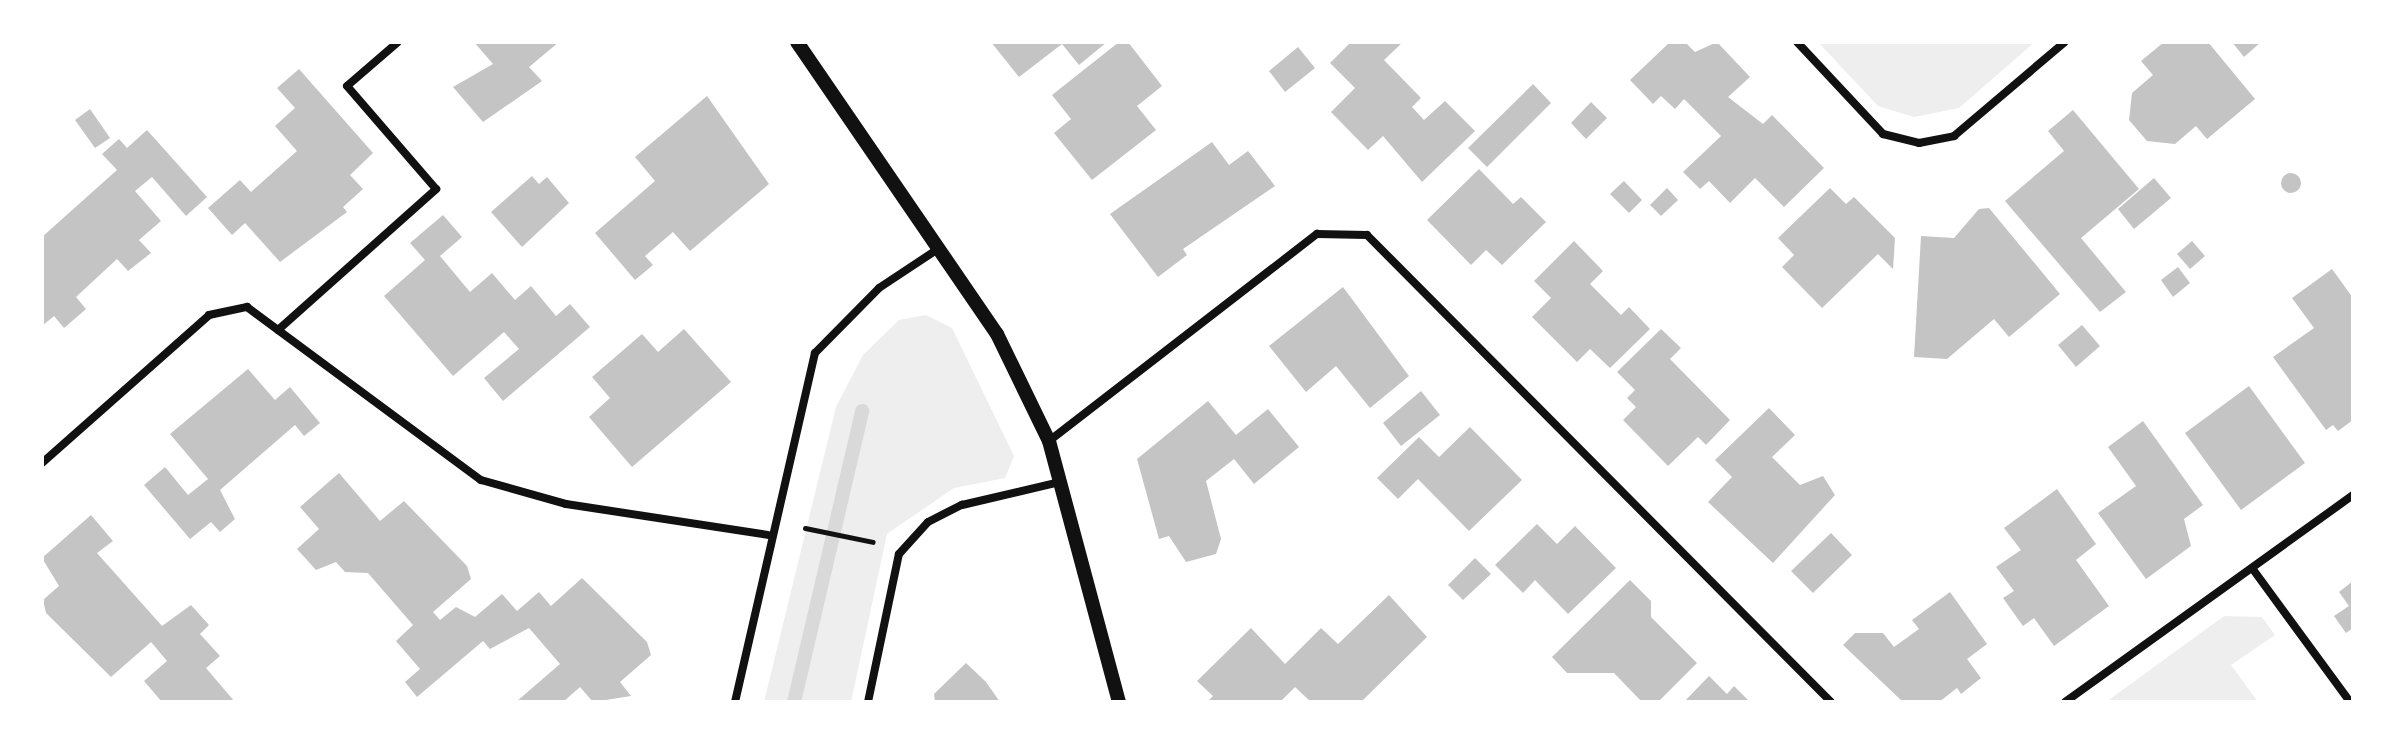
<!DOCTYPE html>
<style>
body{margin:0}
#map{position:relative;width:2395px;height:744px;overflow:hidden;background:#fff;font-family:"Sofia Sans Condensed",sans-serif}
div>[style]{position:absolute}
.green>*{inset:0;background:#eee}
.stream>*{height:14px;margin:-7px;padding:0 7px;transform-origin:7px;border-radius:7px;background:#d9d9d9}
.building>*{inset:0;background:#c4c4c4}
.round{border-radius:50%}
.path>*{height:5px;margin:-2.5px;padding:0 2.5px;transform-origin:2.5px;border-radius:2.5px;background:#111}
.minor>*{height:8px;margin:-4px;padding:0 4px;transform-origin:4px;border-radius:4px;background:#111}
.tertiary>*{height:14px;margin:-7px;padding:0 7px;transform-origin:7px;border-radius:7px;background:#111}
span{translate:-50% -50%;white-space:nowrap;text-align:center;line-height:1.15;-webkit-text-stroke:6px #fff;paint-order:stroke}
.frame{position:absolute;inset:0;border:44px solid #fff;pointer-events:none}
</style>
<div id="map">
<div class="green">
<div style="clip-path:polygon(1818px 42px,2035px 42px,1959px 108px,1914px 117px,1878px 106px)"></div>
<div style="clip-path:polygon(926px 315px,952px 328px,1014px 456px,1005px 478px,954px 488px,887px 534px,851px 702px,764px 702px,836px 407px,863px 355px,899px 320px)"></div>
<div style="clip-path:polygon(2224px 616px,2262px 617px,2275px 635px,2231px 665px,2258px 702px,2106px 702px)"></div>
</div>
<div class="stream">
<div style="left:794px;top:702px;width:299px;rotate:-76.8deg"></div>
</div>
<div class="building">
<div style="clip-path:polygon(474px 42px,559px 42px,529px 67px,542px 81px,483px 122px,453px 87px,493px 64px)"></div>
<div style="clip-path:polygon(991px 42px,1107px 42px,1079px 65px,1062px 44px,1019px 77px)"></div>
<div style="clip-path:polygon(1119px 42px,1128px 42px,1162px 86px,1137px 106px,1156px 130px,1092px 180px,1054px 133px,1071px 119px,1052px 95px)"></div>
<div style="clip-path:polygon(1351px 42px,1403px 42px,1384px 60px,1421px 98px,1412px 107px,1424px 120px,1445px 101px,1475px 131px,1422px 182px,1383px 136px,1368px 150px,1331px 112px,1355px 88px,1330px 63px)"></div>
<div style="clip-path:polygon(1670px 42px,1685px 42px,1695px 52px,1717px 42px,1750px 77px,1728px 97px,1763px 124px,1772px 115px,1824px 168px,1784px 207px,1755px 178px,1730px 203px,1709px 181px,1700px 189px,1683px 172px,1721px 136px,1684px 99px,1675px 109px,1661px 96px,1653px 104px,1630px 80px)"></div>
<div style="clip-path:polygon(2164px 42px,2208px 42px,2255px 99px,2207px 139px,2196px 126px,2175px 144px,2147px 141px,2129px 120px,2132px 93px,2153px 75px,2141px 61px)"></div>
<div style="clip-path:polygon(2232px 42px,2261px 42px,2244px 57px)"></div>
<div style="clip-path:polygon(1298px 47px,1315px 68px,1285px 92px,1269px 71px)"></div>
<div style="clip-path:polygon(299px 69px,373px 153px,350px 175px,363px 189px,343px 207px,347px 212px,280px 262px,245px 223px,232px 235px,208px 208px,240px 180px,251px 192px,297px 151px,275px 126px,295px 108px,277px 88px)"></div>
<div style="clip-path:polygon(1533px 84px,1551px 103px,1487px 167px,1468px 148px)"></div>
<div style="clip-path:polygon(707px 96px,769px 184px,690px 251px,673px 232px,645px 256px,653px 265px,635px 280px,595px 233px,655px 181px,635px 157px)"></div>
<div style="clip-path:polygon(1591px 102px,1607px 118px,1586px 139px,1571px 123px)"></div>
<div style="clip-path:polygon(90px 109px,110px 138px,95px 148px,75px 120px)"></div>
<div style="clip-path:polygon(2073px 110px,2139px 189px,2081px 238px,2126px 292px,2100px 312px,2005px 201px,2064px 151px,2048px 131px)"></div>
<div style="clip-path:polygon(147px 130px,207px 197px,186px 216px,152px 177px,135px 191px,161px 221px,139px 240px,151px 253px,128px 271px,117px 259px,76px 297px,86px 309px,64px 328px,54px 316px,42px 326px,42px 237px,117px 170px,102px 154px,119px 139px,127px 148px)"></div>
<div style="clip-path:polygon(1212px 142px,1229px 165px,1248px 151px,1275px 186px,1183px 249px,1187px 255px,1158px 277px,1110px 214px)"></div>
<div style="clip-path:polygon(1479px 169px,1513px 204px,1521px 197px,1546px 222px,1502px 265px,1486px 250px,1471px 265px,1427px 220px)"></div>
<div class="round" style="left:2281px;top:173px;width:20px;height:20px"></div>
<div style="clip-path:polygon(532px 176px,539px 184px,547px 177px,569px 203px,522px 247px,491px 212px)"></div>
<div style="clip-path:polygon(2154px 178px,2171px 198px,2134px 229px,2118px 209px)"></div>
<div style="clip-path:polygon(1624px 181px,1642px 200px,1629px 213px,1610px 194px)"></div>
<div style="clip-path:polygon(1667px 188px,1678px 200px,1661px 216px,1650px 205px)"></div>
<div style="clip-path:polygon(1830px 188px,1846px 204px,1854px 197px,1895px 238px,1893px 269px,1878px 254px,1822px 308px,1782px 267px,1794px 255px,1778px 238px)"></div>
<div style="clip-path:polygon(1989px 208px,2060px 294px,2009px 337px,1994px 319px,1947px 359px,1914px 357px,1921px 236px,1954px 238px,1979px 209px)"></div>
<div style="clip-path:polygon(443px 215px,462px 237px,440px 256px,470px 292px,492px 273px,515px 300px,531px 286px,556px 316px,570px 304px,590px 327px,503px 401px,484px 378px,519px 349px,504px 332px,453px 376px,384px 296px,425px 260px,410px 243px)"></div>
<div style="clip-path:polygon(1574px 241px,1603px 271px,1590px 284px,1621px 315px,1629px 307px,1650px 329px,1610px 368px,1590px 349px,1577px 362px,1532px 317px,1551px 298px,1534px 281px)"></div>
<div style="clip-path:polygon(2192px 241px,2205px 256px,2190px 269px,2177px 254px)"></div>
<div style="clip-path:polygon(2178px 267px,2190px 283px,2173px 297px,2161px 280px)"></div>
<div style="clip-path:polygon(2332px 269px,2353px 298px,2353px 420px,2338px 431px,2333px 425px,2326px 430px,2273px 357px,2314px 328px,2292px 298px)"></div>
<div style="clip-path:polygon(1343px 287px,1409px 376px,1370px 408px,1336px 366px,1306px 392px,1269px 346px)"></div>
<div style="clip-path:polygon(2082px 325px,2100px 346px,2076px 367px,2058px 345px)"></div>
<div style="clip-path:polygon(684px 329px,731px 382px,632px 467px,589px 417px,610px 398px,592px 377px,642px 334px,658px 352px)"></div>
<div style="clip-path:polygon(1661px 329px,1681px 348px,1670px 359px,1730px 420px,1706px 445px,1698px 437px,1668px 466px,1623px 420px,1636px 407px,1627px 398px,1635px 390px,1617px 372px)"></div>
<div style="clip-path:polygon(248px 369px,275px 400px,290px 387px,320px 423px,304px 436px,295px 425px,220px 490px,235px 519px,220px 532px,211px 522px,190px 539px,144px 485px,165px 467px,188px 495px,208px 479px,170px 434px)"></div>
<div style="clip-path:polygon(2249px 386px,2305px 463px,2241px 510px,2185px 433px)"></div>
<div style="clip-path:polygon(1421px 391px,1440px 415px,1401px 446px,1383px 423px)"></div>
<div style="clip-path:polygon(1208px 401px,1236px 435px,1268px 409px,1299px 447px,1254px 484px,1234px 459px,1206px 481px,1221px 539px,1216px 554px,1186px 562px,1169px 536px,1159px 539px,1137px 459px)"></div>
<div style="clip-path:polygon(1769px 408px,1795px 435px,1772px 457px,1800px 485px,1823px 476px,1835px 495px,1773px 563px,1708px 502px,1732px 477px,1715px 460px)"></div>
<div style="clip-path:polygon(2143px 421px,2203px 505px,2184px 519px,2191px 546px,2146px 579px,2098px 513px,2136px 486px,2108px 447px)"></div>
<div style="clip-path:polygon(1470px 427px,1522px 480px,1469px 531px,1418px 479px,1398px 499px,1377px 478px,1419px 437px,1439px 457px)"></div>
<div style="clip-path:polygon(339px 473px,380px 521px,404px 501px,467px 566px,471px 579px,433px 612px,440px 620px,456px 607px,475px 617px,502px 594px,517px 611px,539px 592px,551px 606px,582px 578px,647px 642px,651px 655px,620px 682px,631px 696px,593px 702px,580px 687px,563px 702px,516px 702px,560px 664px,529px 628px,490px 649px,483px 641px,417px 697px,405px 682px,420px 669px,396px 641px,413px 625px,368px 573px,345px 572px,336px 562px,316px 570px,297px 549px,319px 529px,300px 507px)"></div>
<div style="clip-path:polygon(2057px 489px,2096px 544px,2076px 560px,2109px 606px,2054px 646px,2034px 618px,2023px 626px,2003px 598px,2014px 591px,1996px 567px,2021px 550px,2004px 528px)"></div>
<div style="clip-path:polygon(91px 515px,113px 541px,97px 553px,162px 626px,191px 605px,209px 625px,200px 634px,220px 656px,206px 668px,235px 702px,162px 702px,144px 681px,167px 661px,151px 642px,111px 677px,46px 613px,43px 600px,59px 586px,42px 558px)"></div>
<div style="clip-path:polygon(1537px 524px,1557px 544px,1575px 526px,1616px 568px,1568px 614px,1535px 580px,1523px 593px,1495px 565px)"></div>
<div style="clip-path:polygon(1831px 533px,1852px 555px,1813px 593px,1791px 571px)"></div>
<div style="clip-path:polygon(1475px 558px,1491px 574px,1463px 600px,1448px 585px)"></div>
<div style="clip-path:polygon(1630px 580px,1651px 601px,1651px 617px,1697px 663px,1658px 702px,1642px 702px,1614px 673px,1567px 673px,1552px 657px)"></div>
<div style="clip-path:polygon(2353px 581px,2353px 628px,2346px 633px,2334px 616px,2349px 606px,2339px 592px)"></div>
<div style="clip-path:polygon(1950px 592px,1987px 644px,1967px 659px,1981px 678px,1961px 694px,1957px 688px,1939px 702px,1903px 702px,1843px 645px,1855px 633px,1883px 633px,1894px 647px,1919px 629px,1912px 620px)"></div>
<div style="clip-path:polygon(1389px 595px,1427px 637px,1361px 702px,1311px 702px,1295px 687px,1280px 702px,1207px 702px,1213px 696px,1197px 681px,1251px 628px,1285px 664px,1321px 628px,1338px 644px)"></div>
<div style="clip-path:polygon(966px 663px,986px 682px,1000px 702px,935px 702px,934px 694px)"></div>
<div style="clip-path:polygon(1709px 676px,1727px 694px,1734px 686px,1750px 702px,1684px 702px)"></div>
</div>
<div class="path">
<div style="left:805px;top:528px;width:69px;rotate:11.6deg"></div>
</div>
<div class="minor">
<div style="left:1797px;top:42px;width:126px;rotate:46.9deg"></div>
<div style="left:1883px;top:134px;width:37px;rotate:14deg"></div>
<div style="left:1919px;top:143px;width:36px;rotate:-11deg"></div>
<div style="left:1954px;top:136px;width:145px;rotate:-40.3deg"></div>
<div style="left:278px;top:330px;width:212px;rotate:-41.7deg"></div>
<div style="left:436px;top:189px;width:136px;rotate:-130.8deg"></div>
<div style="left:347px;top:86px;width:67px;rotate:-40.8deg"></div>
<div style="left:1049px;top:441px;width:339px;rotate:-37.7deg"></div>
<div style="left:1317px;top:234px;width:50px;rotate:1.1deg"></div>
<div style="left:1367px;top:235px;width:658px;rotate:45.18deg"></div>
<div style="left:42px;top:463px;width:223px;rotate:-41.5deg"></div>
<div style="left:209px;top:315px;width:39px;rotate:-12deg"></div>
<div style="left:247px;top:307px;width:291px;rotate:36.5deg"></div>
<div style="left:481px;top:480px;width:88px;rotate:15.8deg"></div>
<div style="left:566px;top:504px;width:204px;rotate:8.7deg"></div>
<div style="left:2252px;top:568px;width:166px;rotate:53.8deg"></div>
<div style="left:735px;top:702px;width:358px;rotate:-77.1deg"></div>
<div style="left:815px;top:353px;width:91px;rotate:-45.4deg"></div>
<div style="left:879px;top:288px;width:71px;rotate:-33.5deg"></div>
<div style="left:868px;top:702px;width:151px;rotate:-78.2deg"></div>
<div style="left:899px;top:554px;width:43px;rotate:-47.8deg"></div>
<div style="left:928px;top:522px;width:38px;rotate:-27deg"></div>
<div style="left:962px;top:505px;width:101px;rotate:-13.2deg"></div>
<div style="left:2065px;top:702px;width:355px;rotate:-35.7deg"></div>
</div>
<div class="tertiary">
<div style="left:797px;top:42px;width:354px;rotate:55.6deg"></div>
<div style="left:997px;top:334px;width:119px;rotate:64.1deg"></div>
<div style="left:1049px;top:441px;width:270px;rotate:75deg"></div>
</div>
<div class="frame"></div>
</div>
